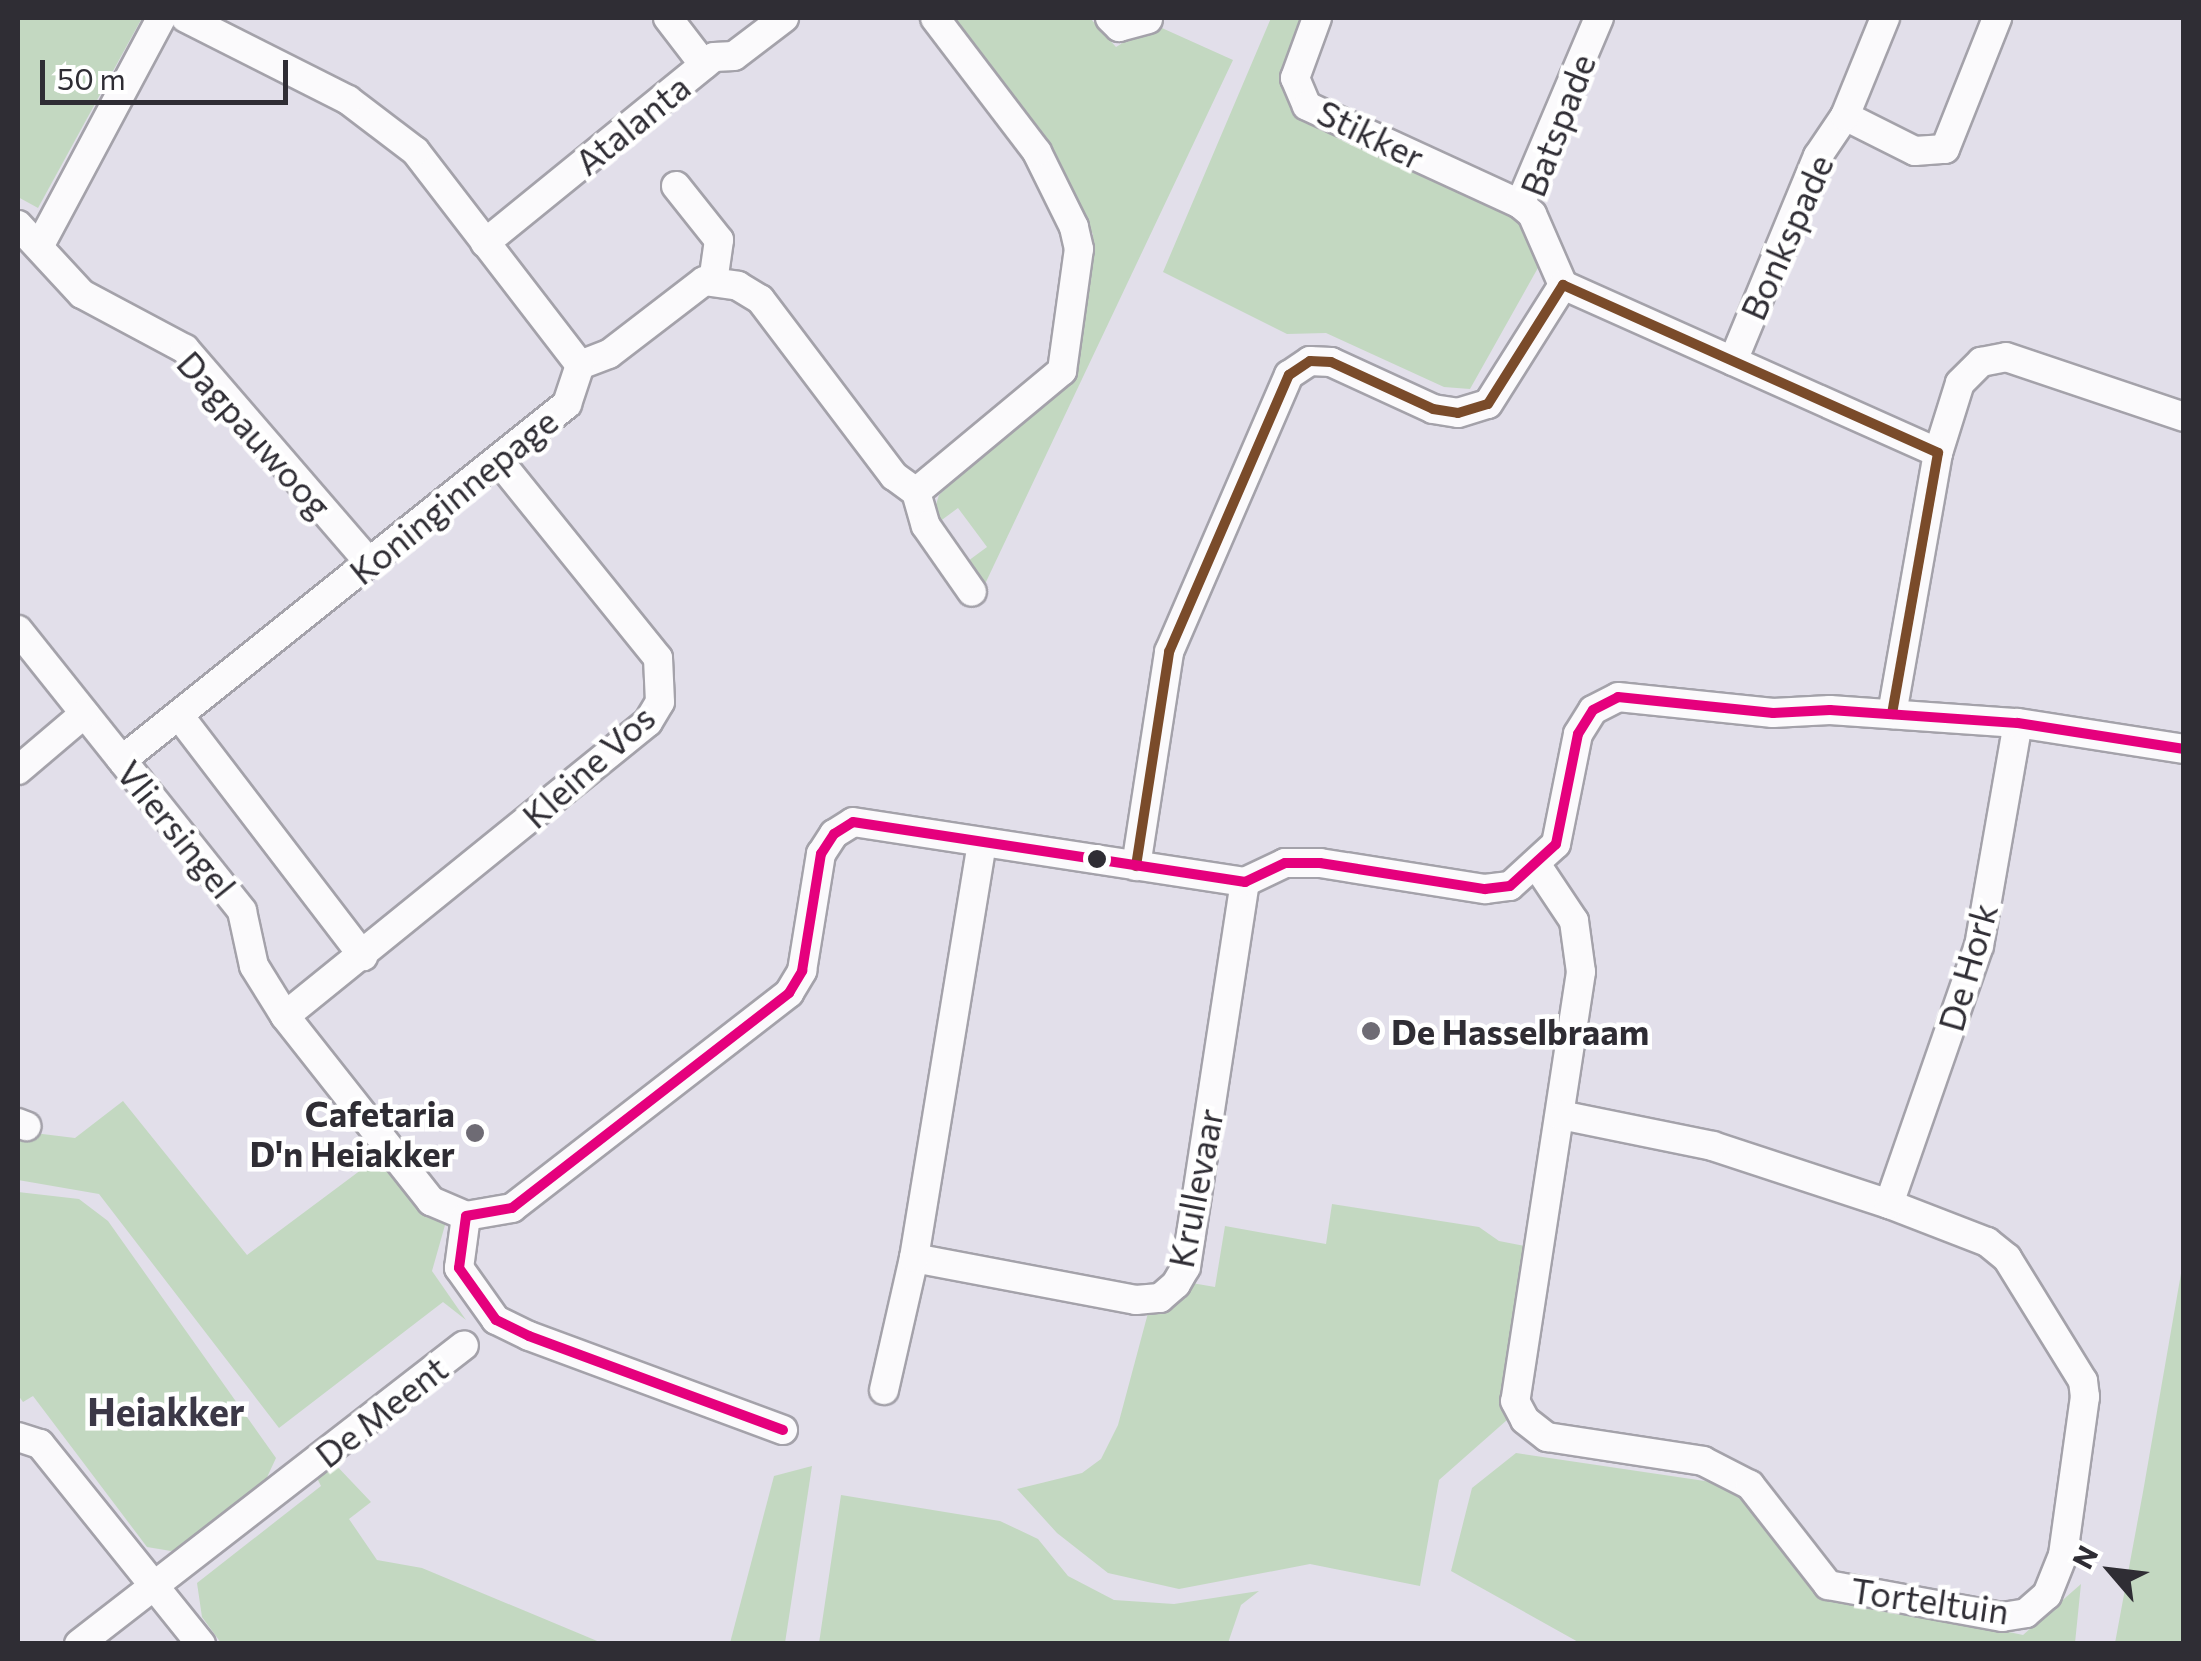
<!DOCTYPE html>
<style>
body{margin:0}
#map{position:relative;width:2201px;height:1661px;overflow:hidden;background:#e2dfea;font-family:Commissioner,sans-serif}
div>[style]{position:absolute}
.green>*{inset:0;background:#c3d8c1}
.roads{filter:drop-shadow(2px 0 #a4a2aa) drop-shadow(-2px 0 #a4a2aa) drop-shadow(0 2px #a4a2aa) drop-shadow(0 -2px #a4a2aa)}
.minor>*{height:28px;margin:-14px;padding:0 14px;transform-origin:14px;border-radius:14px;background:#fbfafc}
.bus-1>*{height:10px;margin:-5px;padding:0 5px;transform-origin:5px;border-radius:5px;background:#7a4b2a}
.bus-2>*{height:10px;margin:-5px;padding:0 5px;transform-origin:5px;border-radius:5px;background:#e5007d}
.dots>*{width:28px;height:28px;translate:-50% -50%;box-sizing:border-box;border:5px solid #fff;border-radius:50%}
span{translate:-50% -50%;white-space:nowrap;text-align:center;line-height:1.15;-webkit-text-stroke:9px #fff;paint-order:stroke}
.street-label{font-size:35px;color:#2f2d34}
.poi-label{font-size:35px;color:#2f2d34;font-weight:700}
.left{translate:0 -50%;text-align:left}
.right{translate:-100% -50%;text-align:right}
.neighbourhood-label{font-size:38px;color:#3c3847;font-weight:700}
.frame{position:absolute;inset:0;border:20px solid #2f2d34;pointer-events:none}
.north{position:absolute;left:2061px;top:1521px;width:100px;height:100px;-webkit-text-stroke:8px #fff;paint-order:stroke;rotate:298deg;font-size:28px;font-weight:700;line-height:40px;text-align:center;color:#2f2d34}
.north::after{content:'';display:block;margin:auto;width:35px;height:45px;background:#2f2d34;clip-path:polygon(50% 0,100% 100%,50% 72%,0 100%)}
.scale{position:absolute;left:40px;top:60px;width:248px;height:45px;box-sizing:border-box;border:5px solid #2f2d34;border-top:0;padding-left:12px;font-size:30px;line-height:35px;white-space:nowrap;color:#2f2d34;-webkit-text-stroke:8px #fff;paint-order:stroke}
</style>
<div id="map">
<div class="green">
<div style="clip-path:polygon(18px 18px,142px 18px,38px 208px,18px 197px)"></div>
<div style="clip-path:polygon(942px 18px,1090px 18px,1116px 47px,1153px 24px,1233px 60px,985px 584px,968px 561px,987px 547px,958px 508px,939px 522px,933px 514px,939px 495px,1075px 372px,1093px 234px)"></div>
<div style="clip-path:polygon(1271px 18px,1308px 18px,1281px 80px,1301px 117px,1520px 215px,1539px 266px,1470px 389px,1444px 387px,1326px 333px,1287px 334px,1163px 272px)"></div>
<div style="clip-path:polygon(123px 1101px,247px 1255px,377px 1158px,413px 1204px,447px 1218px,432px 1271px,466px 1320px,443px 1302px,279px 1428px,99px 1194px,18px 1180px,18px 1131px,75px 1138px)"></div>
<div style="clip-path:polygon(18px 1192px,79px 1199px,108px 1221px,276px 1458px,262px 1488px,199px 1539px,171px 1551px,147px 1547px,33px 1396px,23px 1402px,18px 1395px)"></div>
<div style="clip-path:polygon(1332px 1204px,1479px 1227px,1499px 1241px,1530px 1247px,1507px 1420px,1439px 1480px,1420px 1586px,1310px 1564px,1179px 1589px,1108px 1573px,1057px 1533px,1017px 1489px,1082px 1473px,1101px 1459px,1118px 1425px,1148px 1313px,1186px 1282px,1215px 1287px,1225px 1226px,1326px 1244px)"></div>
<div style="clip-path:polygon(2183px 1262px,2183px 1643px,2115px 1643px,2143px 1492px)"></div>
<div style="clip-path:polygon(1516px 1453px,1725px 1484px,1747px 1496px,1817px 1591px,2023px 1635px,2081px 1584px,2075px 1643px,1580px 1643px,1451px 1571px,1472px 1488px)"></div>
<div style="clip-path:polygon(333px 1462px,371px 1502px,349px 1519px,377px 1560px,422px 1568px,602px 1643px,221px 1643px,202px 1617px,197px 1583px,321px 1486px,316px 1476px)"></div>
<div style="clip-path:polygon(812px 1466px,785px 1643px,730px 1643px,774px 1476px)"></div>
<div style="clip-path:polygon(841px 1495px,1000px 1521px,1038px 1539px,1068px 1576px,1114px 1600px,1174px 1604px,1259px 1591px,1241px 1605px,1228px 1643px,819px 1643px)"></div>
</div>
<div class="roads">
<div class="minor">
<div style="left:668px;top:18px;width:59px;rotate:52.5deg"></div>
<div style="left:1110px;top:18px;width:13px;rotate:45deg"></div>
<div style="left:1119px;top:27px;width:30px;rotate:-15deg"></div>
<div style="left:1317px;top:18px;width:64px;rotate:110.1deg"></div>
<div style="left:1295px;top:78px;width:30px;rotate:67deg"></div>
<div style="left:1307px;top:106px;width:234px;rotate:24.7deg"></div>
<div style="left:1845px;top:116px;width:78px;rotate:26.6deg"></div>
<div style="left:1915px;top:151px;width:30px;rotate:-4deg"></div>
<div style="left:1945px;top:149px;width:141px;rotate:-68.3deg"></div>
<div style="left:676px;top:186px;width:69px;rotate:51.5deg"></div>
<div style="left:719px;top:240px;width:42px;rotate:98.1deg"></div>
<div style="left:18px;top:225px;width:94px;rotate:47.2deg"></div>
<div style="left:82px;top:294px;width:117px;rotate:28.1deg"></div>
<div style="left:185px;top:349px;width:281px;rotate:49.2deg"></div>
<div style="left:485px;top:243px;width:295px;rotate:-39.1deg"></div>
<div style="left:714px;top:57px;width:20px;rotate:-3deg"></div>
<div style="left:734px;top:56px;width:63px;rotate:-37.2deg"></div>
<div style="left:40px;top:245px;width:257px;rotate:-61.9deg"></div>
<div style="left:1563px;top:285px;width:77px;rotate:-113.6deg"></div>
<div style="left:1532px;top:214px;width:16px;rotate:-140deg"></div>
<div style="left:1520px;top:204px;width:202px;rotate:-67deg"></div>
<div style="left:1733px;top:361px;width:222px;rotate:-67.5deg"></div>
<div style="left:1818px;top:156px;width:48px;rotate:-56deg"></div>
<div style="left:1845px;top:116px;width:106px;rotate:-67.8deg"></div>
<div style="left:580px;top:365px;width:31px;rotate:-21deg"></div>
<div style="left:609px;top:354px;width:120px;rotate:-37.5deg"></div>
<div style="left:704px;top:281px;width:34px;rotate:8deg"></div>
<div style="left:738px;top:286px;width:26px;rotate:31deg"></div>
<div style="left:760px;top:299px;width:222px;rotate:52.9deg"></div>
<div style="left:894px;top:476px;width:27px;rotate:36deg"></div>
<div style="left:916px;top:492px;width:190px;rotate:-39.7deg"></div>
<div style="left:1062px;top:371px;width:123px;rotate:-82.1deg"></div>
<div style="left:1079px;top:249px;width:23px;rotate:-103deg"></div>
<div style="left:1074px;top:227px;width:84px;rotate:-116.3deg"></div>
<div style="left:1037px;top:152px;width:168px;rotate:-127.3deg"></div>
<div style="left:1938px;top:453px;width:73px;rotate:-72.6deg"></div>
<div style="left:1960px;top:383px;width:30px;rotate:-45deg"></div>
<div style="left:1981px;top:362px;width:25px;rotate:-11deg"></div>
<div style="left:2006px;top:357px;width:188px;rotate:18.6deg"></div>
<div style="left:916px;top:492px;width:35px;rotate:74deg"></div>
<div style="left:926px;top:526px;width:80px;rotate:55.1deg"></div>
<div style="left:18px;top:630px;width:359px;rotate:51.4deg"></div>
<div style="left:242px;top:911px;width:56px;rotate:77.7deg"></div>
<div style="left:254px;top:966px;width:59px;rotate:58.2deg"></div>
<div style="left:285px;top:1016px;width:236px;rotate:51.7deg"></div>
<div style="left:431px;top:1201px;width:38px;rotate:23deg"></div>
<div style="left:181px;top:718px;width:300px;rotate:52.6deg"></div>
<div style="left:122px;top:760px;width:570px;rotate:-38.66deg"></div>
<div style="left:567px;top:404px;width:41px;rotate:-71.6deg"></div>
<div style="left:580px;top:365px;width:270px;rotate:-127.6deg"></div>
<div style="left:415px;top:151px;width:84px;rotate:-142.7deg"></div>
<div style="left:348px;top:100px;width:182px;rotate:-153.2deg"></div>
<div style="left:18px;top:770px;width:87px;rotate:-40.3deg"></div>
<div style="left:1136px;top:866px;width:217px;rotate:-81.2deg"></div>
<div style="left:1169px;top:652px;width:302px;rotate:-66.6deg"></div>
<div style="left:1289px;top:375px;width:25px;rotate:-34deg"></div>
<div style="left:1310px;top:361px;width:21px;rotate:3deg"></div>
<div style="left:1331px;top:362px;width:112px;rotate:24.7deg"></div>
<div style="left:1433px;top:409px;width:25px;rotate:9deg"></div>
<div style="left:1458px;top:413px;width:31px;rotate:-17deg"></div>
<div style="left:1488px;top:404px;width:141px;rotate:-57.8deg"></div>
<div style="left:1563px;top:285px;width:411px;rotate:24.1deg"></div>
<div style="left:1938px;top:453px;width:265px;rotate:100deg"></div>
<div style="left:1538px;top:867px;width:65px;rotate:56.3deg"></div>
<div style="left:1574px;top:921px;width:51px;rotate:82.2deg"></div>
<div style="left:1581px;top:972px;width:434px;rotate:98.7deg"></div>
<div style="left:1515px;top:1401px;width:21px;rotate:62deg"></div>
<div style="left:1525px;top:1420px;width:28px;rotate:38deg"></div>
<div style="left:1547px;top:1437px;width:158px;rotate:8.7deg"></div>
<div style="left:1703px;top:1461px;width:53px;rotate:27.1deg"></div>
<div style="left:1750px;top:1485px;width:127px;rotate:52deg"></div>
<div style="left:1828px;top:1585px;width:177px;rotate:10.4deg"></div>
<div style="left:2002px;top:1617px;width:24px;rotate:-9deg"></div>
<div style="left:2026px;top:1613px;width:28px;rotate:-41deg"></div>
<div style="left:2047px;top:1595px;width:43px;rotate:-68.2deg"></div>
<div style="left:2063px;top:1555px;width:160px;rotate:-82.1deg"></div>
<div style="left:2085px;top:1397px;width:16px;rotate:-97deg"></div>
<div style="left:2083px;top:1381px;width:145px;rotate:-121.7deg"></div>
<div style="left:2007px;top:1258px;width:26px;rotate:-141deg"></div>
<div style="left:1987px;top:1242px;width:105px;rotate:-158.8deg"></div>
<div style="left:1889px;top:1204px;width:185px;rotate:-161.8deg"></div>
<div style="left:1713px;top:1146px;width:156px;rotate:-168.5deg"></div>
<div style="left:285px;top:1016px;width:467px;rotate:-39deg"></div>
<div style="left:648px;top:722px;width:23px;rotate:-59deg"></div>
<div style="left:660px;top:702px;width:44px;rotate:-92.6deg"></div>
<div style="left:658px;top:658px;width:252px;rotate:-128.9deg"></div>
<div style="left:18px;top:1123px;width:9px;rotate:21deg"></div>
<div style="left:1889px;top:1204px;width:273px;rotate:-70.8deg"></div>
<div style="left:1979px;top:946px;width:226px;rotate:-80.1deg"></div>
<div style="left:914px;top:1258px;width:226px;rotate:10.7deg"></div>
<div style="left:1136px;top:1300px;width:24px;rotate:-5deg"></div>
<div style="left:1160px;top:1298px;width:21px;rotate:-41deg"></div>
<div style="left:1176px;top:1284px;width:20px;rotate:-60deg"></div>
<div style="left:1186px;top:1267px;width:389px;rotate:-81.3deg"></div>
<div style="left:884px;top:1390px;width:135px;rotate:-77.2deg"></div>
<div style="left:914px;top:1258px;width:420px;rotate:-80.7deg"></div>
<div style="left:783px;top:1430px;width:271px;rotate:-159.7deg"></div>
<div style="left:529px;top:1336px;width:37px;rotate:-154deg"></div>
<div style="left:496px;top:1320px;width:64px;rotate:-125.4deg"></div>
<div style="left:459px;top:1268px;width:52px;rotate:-82.3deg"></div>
<div style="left:466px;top:1216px;width:47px;rotate:-9.9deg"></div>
<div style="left:512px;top:1208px;width:351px;rotate:-37.8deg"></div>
<div style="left:789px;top:993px;width:26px;rotate:-59deg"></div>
<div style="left:802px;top:971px;width:119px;rotate:-80.8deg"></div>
<div style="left:821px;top:854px;width:24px;rotate:-57deg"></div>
<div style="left:834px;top:834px;width:22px;rotate:-32deg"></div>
<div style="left:853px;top:822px;width:397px;rotate:8.7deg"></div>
<div style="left:1245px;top:882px;width:44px;rotate:-25.4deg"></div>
<div style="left:1285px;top:863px;width:35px"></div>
<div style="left:1320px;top:863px;width:167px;rotate:9deg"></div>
<div style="left:1485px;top:889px;width:25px;rotate:-7deg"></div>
<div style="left:1510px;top:886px;width:62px;rotate:-42.4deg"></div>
<div style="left:1556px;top:844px;width:112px;rotate:-78.7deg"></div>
<div style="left:1578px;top:734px;width:28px;rotate:-58deg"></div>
<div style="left:1593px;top:710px;width:28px;rotate:-27deg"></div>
<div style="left:1618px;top:697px;width:156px;rotate:5.9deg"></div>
<div style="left:1773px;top:713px;width:57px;rotate:-3deg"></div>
<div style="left:1830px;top:710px;width:188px;rotate:4deg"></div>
<div style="left:2018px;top:723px;width:168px;rotate:8.9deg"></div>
<div style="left:18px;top:1437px;width:23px;rotate:18deg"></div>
<div style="left:40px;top:1444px;width:257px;rotate:51.2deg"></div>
<div style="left:79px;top:1644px;width:487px;rotate:-37.8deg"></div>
</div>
</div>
<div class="bus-1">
<div style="left:1136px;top:866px;width:217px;rotate:-81.2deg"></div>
<div style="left:1169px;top:652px;width:302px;rotate:-66.6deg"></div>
<div style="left:1289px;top:375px;width:25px;rotate:-34deg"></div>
<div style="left:1310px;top:361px;width:21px;rotate:3deg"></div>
<div style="left:1331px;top:362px;width:112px;rotate:24.7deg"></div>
<div style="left:1433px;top:409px;width:25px;rotate:9deg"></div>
<div style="left:1458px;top:413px;width:31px;rotate:-17deg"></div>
<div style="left:1488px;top:404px;width:141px;rotate:-57.8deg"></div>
<div style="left:1563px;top:285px;width:411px;rotate:24.1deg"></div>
<div style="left:1938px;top:453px;width:265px;rotate:100deg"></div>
</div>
<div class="bus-2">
<div style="left:783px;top:1430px;width:271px;rotate:-159.7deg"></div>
<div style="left:529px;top:1336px;width:37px;rotate:-154deg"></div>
<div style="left:496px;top:1320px;width:64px;rotate:-125.4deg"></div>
<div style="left:459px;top:1268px;width:52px;rotate:-82.3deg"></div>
<div style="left:466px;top:1216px;width:47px;rotate:-9.9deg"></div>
<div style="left:512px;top:1208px;width:351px;rotate:-37.8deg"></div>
<div style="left:789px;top:993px;width:26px;rotate:-59deg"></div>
<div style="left:802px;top:971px;width:119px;rotate:-80.8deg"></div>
<div style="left:821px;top:854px;width:24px;rotate:-57deg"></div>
<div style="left:834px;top:834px;width:22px;rotate:-32deg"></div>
<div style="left:853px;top:822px;width:397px;rotate:8.7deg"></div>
<div style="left:1245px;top:882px;width:44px;rotate:-25.4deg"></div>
<div style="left:1285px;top:863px;width:35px"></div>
<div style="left:1320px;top:863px;width:167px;rotate:9deg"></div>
<div style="left:1485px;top:889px;width:25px;rotate:-7deg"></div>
<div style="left:1510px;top:886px;width:62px;rotate:-42.4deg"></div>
<div style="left:1556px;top:844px;width:112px;rotate:-78.7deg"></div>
<div style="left:1578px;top:734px;width:28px;rotate:-58deg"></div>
<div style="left:1593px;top:710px;width:28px;rotate:-27deg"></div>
<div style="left:1618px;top:697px;width:156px;rotate:5.9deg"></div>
<div style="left:1773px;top:713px;width:57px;rotate:-3deg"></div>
<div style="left:1830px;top:710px;width:188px;rotate:4deg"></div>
<div style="left:2018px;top:723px;width:168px;rotate:8.9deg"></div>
</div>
<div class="dots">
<div style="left:1097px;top:859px;background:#2f2d34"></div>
<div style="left:1371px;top:1031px;background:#6e6b74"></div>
<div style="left:475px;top:1133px;background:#6e6b74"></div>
</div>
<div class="street-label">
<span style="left:632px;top:124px;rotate:-39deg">Atalanta</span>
<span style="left:1557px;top:125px;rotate:-69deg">Batspade</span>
<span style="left:1371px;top:134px;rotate:26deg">Stikker</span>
<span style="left:1786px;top:237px;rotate:-66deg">Bonkspade</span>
<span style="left:255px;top:434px;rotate:48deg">Dagpauwoog</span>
<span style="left:453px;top:496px;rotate:-39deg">Koninginnepage</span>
<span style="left:588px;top:766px;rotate:-42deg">Kleine Vos</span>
<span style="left:177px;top:829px;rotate:51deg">Vliersingel</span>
<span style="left:1967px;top:967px;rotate:-74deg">De Hork</span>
<span style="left:1195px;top:1188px;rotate:-79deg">Krullevaar</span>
<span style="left:381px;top:1411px;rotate:-38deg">De Meent</span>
<span style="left:1930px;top:1600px;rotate:8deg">Torteltuin</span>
</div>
<div class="poi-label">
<span class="left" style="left:1391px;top:1031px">De Hasselbraam</span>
<span class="right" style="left:455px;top:1133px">Cafetaria<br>D'n Heiakker</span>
</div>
<div class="neighbourhood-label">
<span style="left:166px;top:1411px">Heiakker</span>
</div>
<div class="frame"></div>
<div class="north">N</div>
<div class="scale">50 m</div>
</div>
